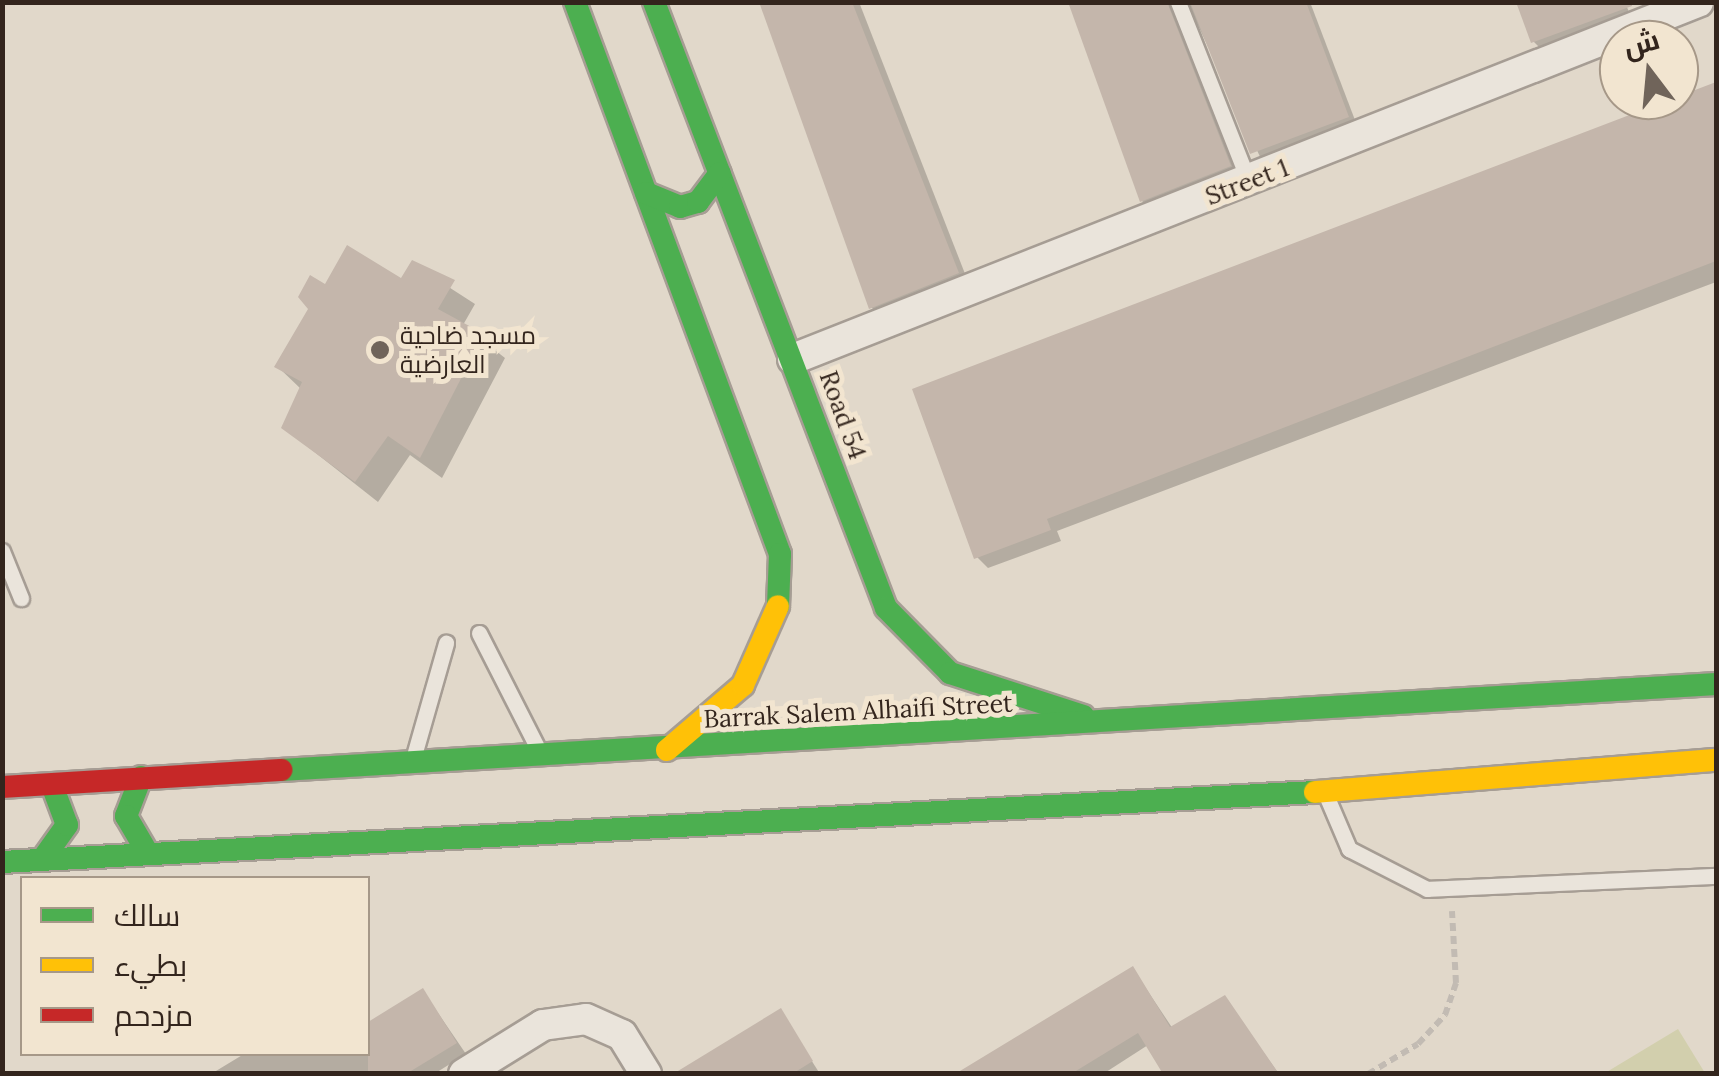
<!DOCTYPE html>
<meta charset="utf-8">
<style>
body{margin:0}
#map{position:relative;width:1719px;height:1076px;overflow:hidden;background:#e1d8ca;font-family:Lora,Cairo,serif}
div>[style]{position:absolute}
.green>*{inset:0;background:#d2cfad}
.shadow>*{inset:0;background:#0003}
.building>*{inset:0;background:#c4b6ab}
.path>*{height:6px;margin-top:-3px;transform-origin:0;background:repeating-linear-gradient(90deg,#c2bbb3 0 8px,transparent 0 13px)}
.roads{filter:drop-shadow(2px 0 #a69d94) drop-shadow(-2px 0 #a69d94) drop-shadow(0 2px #a69d94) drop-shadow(0 -2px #a69d94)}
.lane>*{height:15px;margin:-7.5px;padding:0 7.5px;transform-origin:7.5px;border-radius:7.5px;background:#eae4db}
.street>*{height:30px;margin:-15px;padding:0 15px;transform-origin:15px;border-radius:15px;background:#eae4db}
.fast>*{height:22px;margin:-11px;padding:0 11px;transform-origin:11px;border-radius:11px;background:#4caf50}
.slow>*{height:22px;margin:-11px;padding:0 11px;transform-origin:11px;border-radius:11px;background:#ffc107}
.jam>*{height:22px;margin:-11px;padding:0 11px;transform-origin:11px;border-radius:11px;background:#c62828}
.dots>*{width:28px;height:28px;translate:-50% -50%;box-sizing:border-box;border:5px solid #f2e5d0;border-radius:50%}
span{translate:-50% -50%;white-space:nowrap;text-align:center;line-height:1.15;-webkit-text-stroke:10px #f2e5d0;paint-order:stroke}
.street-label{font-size:25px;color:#33251d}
.poi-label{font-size:25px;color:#33251d}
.left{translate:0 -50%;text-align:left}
.frame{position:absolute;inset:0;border:5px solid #33251d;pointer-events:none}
.legend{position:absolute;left:20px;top:876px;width:350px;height:180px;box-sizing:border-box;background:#f2e5d0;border:2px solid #a69888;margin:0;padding:12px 18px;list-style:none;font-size:30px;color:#33251d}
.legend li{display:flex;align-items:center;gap:20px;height:50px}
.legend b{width:50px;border:2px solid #a69888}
.north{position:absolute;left:1599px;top:20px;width:100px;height:100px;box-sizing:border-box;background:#f2e5d0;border:2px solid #a69888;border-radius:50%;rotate:344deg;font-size:28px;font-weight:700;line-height:40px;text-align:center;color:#33251d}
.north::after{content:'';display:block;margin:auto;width:35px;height:45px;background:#70645a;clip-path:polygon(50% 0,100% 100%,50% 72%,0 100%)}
</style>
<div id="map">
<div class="green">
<div style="clip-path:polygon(1678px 1029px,1705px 1073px,1605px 1073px)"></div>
</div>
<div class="shadow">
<div style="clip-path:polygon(761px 2px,859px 2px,969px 284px,882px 318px,871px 307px)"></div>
<div style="clip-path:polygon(1070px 2px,1184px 2px,1240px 177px,1153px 212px,1142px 201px)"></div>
<div style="clip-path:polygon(1187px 2px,1310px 2px,1358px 128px,1263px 163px)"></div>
<div style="clip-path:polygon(1625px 2px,1632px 20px,1544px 52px,1533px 41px)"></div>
<div style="clip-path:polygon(1716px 85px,1716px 282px,1057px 531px,1061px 541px,988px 568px,977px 557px,1679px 99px)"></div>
<div style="clip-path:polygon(413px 264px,475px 304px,463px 325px,505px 358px,442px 478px,410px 455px,378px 502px,284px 428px,302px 390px,277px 366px,326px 288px,402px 282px)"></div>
<div style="clip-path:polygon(1133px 969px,1173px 1029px,1224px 998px,1279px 1074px,1166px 1074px,1148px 1045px,1103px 1074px,960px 1074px)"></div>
<div style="clip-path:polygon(423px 991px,466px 1054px,434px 1074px,211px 1074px,244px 1054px,368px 1054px,368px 1025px)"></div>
<div style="clip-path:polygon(781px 1012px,820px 1074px,698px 1074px)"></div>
</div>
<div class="building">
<div style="clip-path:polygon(759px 2px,852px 2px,959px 273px,869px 309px)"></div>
<div style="clip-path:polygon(1068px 2px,1167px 2px,1231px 166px,1140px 202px)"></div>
<div style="clip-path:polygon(1190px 2px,1306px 2px,1349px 117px,1250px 154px)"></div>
<div style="clip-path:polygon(1516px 2px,1632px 2px,1632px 6px,1531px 43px)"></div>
<div style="clip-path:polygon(1716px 82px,1716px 261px,1047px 519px,1051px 530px,974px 559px,912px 389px)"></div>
<div style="clip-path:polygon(347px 245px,401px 278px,412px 260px,455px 280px,438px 309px,484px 334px,420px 458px,388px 436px,355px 482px,281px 428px,302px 382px,274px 367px,308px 309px,298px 297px,310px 275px,325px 284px)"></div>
<div style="clip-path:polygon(1133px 966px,1170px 1027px,1225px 995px,1279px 1074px,1163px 1074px,1138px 1033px,1071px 1074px,955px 1074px)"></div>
<div style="clip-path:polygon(423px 988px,457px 1043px,406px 1074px,368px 1074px,368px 1022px)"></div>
<div style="clip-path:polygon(781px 1008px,813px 1061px,792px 1074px,673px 1074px)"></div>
</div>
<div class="path">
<div style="left:1368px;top:1074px;width:58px;rotate:-31deg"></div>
<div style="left:1418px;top:1044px;width:40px;rotate:-47deg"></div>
<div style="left:1445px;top:1015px;width:34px;rotate:-71deg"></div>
<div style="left:1456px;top:983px;width:72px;rotate:-93.2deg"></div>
</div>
<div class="roads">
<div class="lane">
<div style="left:1178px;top:2px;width:193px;rotate:68.5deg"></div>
<div style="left:2px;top:551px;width:51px;rotate:68deg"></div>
<div style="left:479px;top:633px;width:132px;rotate:63deg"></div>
<div style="left:413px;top:759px;width:121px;rotate:-74.1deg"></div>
<div style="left:1326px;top:795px;width:59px;rotate:66.9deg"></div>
<div style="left:1349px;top:849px;width:88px;rotate:27.1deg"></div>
<div style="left:1427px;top:889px;width:289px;rotate:-2.6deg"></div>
</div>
<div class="street">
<div style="left:793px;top:359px;width:973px;rotate:-21.53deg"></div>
<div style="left:464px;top:1074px;width:93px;rotate:-31.8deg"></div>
<div style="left:543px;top:1025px;width:43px;rotate:-7.9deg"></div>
<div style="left:586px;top:1019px;width:39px;rotate:24deg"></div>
<div style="left:622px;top:1035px;width:46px;rotate:58.4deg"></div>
</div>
<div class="fast">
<div style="left:575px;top:2px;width:589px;rotate:69.63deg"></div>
<div style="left:780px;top:554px;width:52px;rotate:92.2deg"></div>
<div style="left:654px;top:2px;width:649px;rotate:69.05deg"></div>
<div style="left:886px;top:608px;width:91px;rotate:45.4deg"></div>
<div style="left:950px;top:673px;width:140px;rotate:17.9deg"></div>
<div style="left:646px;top:193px;width:37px;rotate:22deg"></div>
<div style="left:680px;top:207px;width:19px;rotate:-16deg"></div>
<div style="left:698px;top:202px;width:36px;rotate:-53deg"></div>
<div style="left:281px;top:770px;width:1438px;rotate:-3.43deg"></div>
<div style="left:141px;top:777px;width:42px;rotate:111deg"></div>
<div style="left:126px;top:816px;width:42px;rotate:59.7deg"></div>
<div style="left:42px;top:860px;width:43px;rotate:-54.5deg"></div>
<div style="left:67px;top:825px;width:43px;rotate:-110.6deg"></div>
<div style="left:2px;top:862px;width:1315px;rotate:-3.05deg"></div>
</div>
<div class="slow">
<div style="left:667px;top:750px;width:100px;rotate:-40.5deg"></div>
<div style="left:743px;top:685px;width:86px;rotate:-66.1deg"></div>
<div style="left:1315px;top:792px;width:402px;rotate:-4.6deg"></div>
</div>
<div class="jam">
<div style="left:2px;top:787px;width:280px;rotate:-3.5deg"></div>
</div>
</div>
<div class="dots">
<div style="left:380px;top:350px;background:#70645a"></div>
</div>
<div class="street-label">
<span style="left:1247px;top:182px;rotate:-21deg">Street 1</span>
<span style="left:843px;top:415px;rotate:70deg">Road 54</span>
<span style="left:858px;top:711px;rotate:-3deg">Barrak Salem Alhaifi Street</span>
</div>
<div class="poi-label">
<span class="left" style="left:400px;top:350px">مسجد ضاحية<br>العارضية</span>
</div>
<div class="frame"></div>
<ul class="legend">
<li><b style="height:12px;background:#4caf50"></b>سالك</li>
<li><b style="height:12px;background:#ffc107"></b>بطيء</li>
<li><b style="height:12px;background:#c62828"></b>مزدحم</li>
</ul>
<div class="north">ش</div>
</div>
